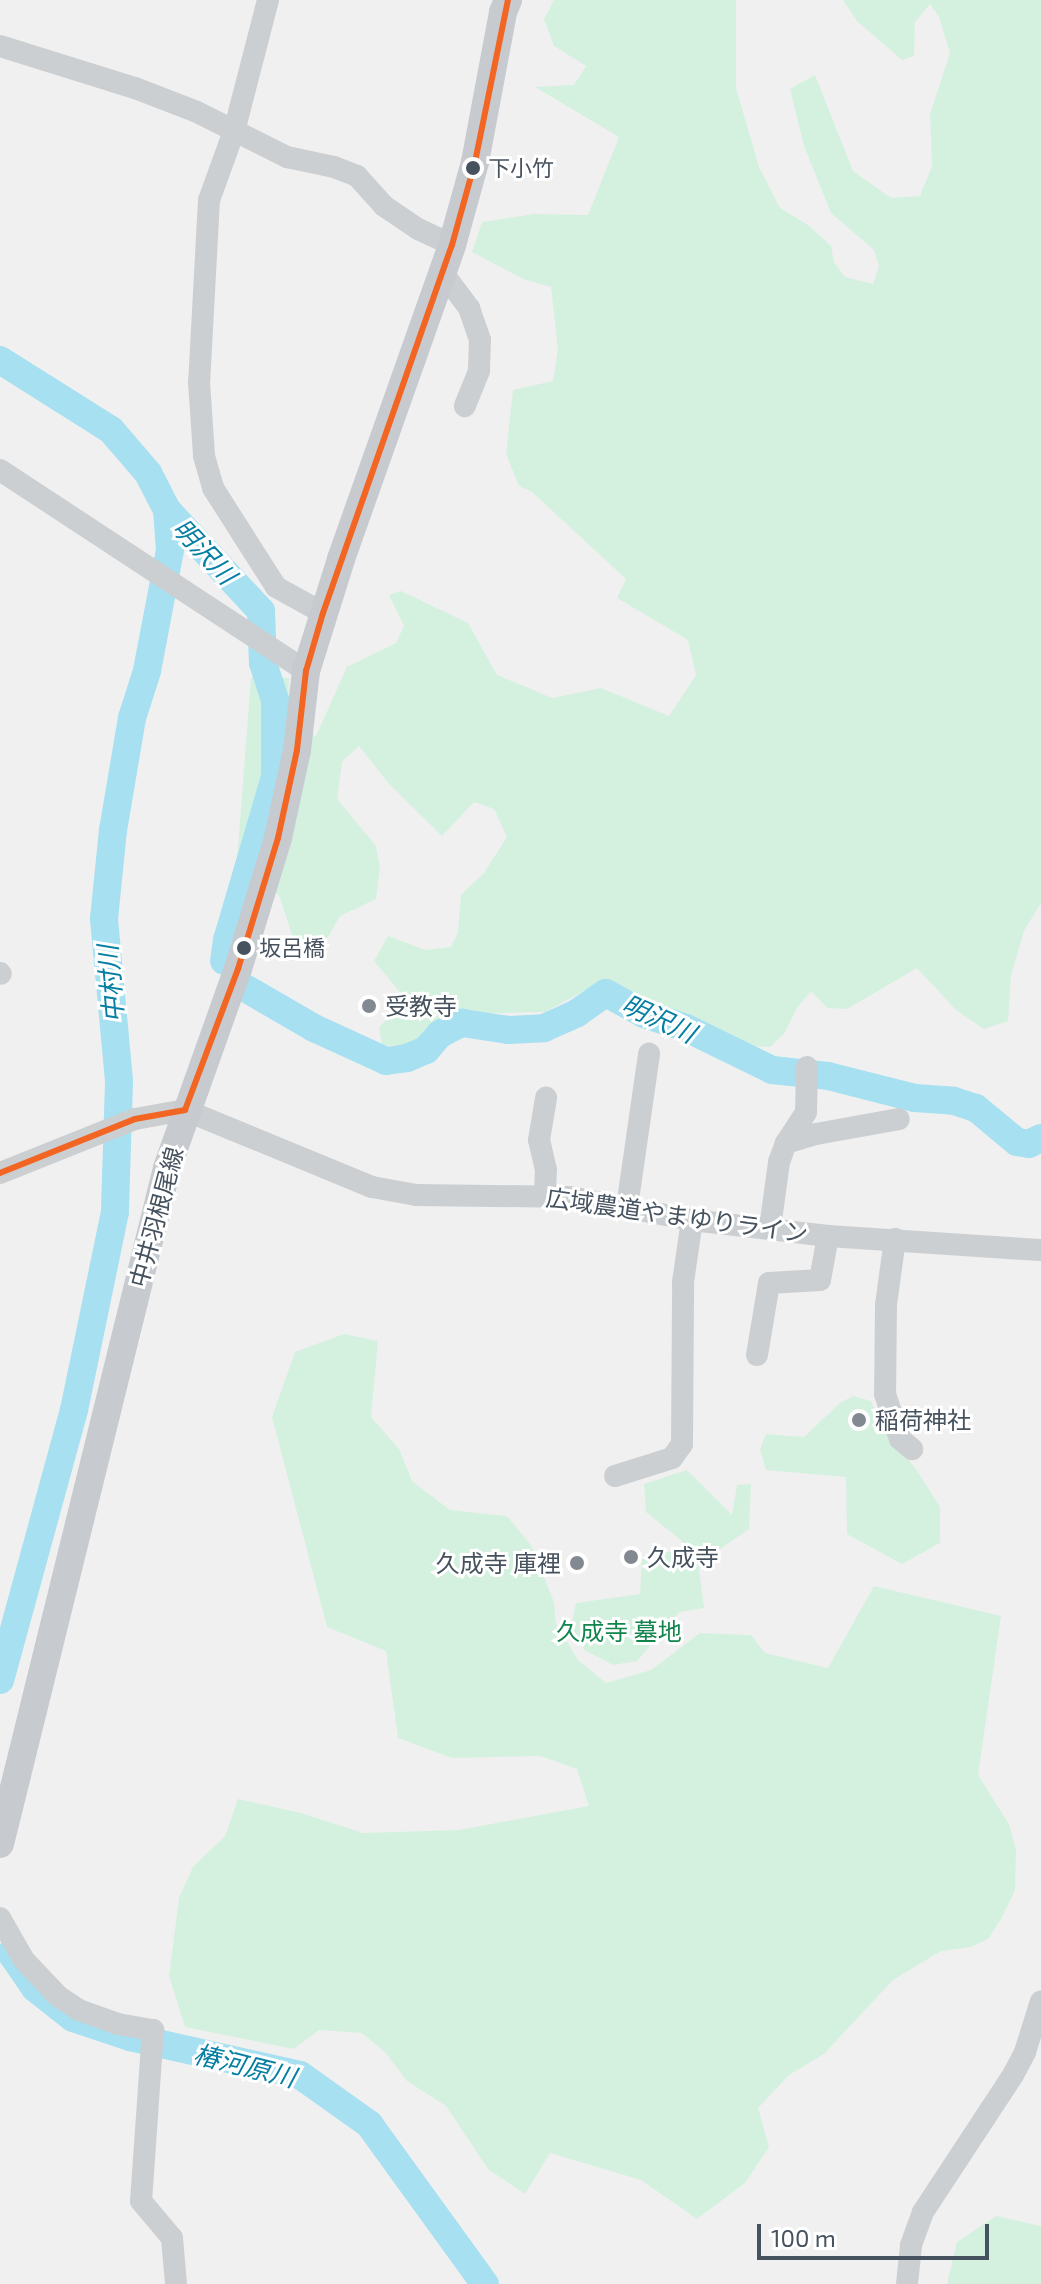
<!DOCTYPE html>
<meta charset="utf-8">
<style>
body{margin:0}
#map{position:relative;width:1041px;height:2284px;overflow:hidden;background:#f1f0f0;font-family:"Exo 2","Noto Sans JP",sans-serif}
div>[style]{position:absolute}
.green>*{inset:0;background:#d4f1e0}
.river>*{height:28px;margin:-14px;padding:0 14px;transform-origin:14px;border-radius:14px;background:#a6e0f1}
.minor>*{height:22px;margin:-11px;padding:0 11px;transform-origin:11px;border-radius:11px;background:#cccfd1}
.major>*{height:28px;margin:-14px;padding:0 14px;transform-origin:14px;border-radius:14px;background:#c7cbcf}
.bus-1>*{height:6px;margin:-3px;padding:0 3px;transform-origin:3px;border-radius:3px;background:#f26522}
.dots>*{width:22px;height:22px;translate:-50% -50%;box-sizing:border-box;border:4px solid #fff;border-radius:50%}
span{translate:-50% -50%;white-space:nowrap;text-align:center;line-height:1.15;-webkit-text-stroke:6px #fff;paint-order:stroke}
.bus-label{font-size:22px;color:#46525e}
.left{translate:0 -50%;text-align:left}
.poi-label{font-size:24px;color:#46525e}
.right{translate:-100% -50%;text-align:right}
.street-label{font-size:24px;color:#46525e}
.park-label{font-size:24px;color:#12854d}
.water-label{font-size:26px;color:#057fa3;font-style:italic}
.scale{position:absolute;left:757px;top:2224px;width:232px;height:36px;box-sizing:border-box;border:4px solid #46525e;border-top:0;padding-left:10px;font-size:24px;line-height:28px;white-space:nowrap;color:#46525e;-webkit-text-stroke:6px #fff;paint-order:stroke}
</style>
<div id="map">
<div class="green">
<div style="clip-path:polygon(554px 0,736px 0,736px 88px,759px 167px,780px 208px,808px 225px,831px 246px,834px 262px,845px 277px,873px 284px,879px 266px,874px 250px,831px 213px,804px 146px,790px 89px,815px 75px,853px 171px,891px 198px,920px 196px,932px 166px,930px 114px,950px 53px,939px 17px,930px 4px,915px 22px,914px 56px,902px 60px,857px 21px,843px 0,1041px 0,1041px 903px,1024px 931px,1011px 976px,1008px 1021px,984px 1029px,957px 1011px,917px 968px,847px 1009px,827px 1008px,811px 991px,797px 1008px,784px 1034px,770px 1047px,748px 1046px,604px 980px,545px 1012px,460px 1014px,408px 1046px,382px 1045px,379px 1027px,399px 1008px,399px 991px,374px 961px,388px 936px,425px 950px,451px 947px,458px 932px,461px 895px,484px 873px,507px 837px,494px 809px,474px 802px,442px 836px,389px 784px,359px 746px,342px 762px,337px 799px,376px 846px,380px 868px,376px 899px,340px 916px,324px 944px,308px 944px,292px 935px,279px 895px,236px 874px,251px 677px,289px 678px,288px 723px,316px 736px,347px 667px,396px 643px,404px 626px,389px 595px,401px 591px,468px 623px,497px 675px,552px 698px,601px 688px,669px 716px,696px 675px,688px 640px,617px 598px,626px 579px,532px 492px,519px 486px,506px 454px,513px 390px,553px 381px,558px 349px,551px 287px,523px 279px,472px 252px,482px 222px,534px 214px,588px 215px,619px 137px,535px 87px,574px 85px,586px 66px,554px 46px,544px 19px)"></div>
<div style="clip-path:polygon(344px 1334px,378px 1341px,371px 1417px,399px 1449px,412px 1481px,450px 1510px,507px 1516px,531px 1545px,554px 1602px,556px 1624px,578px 1660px,606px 1683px,651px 1670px,700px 1633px,751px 1635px,765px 1653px,828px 1668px,874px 1586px,1001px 1616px,978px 1775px,1009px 1824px,1016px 1850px,1015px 1890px,1001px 1919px,988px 1939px,971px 1947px,941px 1951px,893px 1980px,824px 2054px,789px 2075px,758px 2108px,769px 2147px,745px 2183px,697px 2219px,641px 2180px,550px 2153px,525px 2194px,488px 2169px,446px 2106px,407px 2081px,385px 2052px,362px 2033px,319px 2030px,294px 2049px,185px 2027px,169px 1976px,179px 1898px,193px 1867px,225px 1836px,238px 1799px,301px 1813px,363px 1833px,459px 1830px,589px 1806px,577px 1769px,540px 1756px,452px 1758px,398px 1738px,386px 1651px,327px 1627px,272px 1417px,295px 1352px)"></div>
<div style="clip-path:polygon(853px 1396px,871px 1401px,884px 1430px,916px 1469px,940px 1507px,940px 1543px,902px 1564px,847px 1534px,846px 1477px,766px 1470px,760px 1449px,766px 1434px,804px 1437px,840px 1403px)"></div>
<div style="clip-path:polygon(687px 1470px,732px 1515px,737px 1485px,751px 1484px,749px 1529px,717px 1551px,697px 1553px,704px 1608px,679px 1612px,637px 1661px,613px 1665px,584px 1650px,571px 1626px,576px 1603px,640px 1594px,642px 1558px,659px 1559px,660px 1552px,682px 1552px,683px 1542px,646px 1512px,644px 1484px)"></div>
<div style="clip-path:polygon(996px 2216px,1041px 2226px,1041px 2284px,947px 2284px,957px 2242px)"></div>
</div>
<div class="river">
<div style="left:0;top:360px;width:131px;rotate:32.2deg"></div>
<div style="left:111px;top:430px;width:57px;rotate:49.3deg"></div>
<div style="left:148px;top:473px;width:42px;rotate:62.8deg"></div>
<div style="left:167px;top:510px;width:40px;rotate:85.7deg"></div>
<div style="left:170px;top:550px;width:123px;rotate:100.8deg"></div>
<div style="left:147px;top:671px;width:49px;rotate:107.7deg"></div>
<div style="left:132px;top:718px;width:114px;rotate:99.6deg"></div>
<div style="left:113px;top:830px;width:89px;rotate:95.8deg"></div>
<div style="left:104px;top:919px;width:164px;rotate:84.7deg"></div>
<div style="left:119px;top:1082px;width:130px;rotate:91.8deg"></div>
<div style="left:115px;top:1212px;width:202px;rotate:101.7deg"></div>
<div style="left:74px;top:1410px;width:280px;rotate:105.3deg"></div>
<div style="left:167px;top:510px;width:138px;rotate:47.1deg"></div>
<div style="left:261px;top:611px;width:52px;rotate:87.8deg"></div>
<div style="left:263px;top:663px;width:39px;rotate:72deg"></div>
<div style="left:275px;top:700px;width:77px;rotate:90deg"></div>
<div style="left:275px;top:777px;width:170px;rotate:106.4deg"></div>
<div style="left:227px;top:940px;width:21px;rotate:98deg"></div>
<div style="left:245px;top:988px;width:80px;rotate:30.1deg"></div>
<div style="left:314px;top:1028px;width:79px;rotate:24.6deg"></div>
<div style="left:386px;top:1061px;width:21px;rotate:-8deg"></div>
<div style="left:407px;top:1058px;width:21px;rotate:-23deg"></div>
<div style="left:426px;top:1050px;width:21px;rotate:-49deg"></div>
<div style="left:440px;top:1034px;width:25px;rotate:-27deg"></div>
<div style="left:462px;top:1023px;width:48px;rotate:8.5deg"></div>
<div style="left:509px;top:1030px;width:35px;rotate:-3deg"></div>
<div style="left:544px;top:1028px;width:36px;rotate:-24deg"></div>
<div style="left:577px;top:1013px;width:35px;rotate:-35deg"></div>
<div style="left:606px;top:993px;width:43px;rotate:28.9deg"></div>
<div style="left:644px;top:1014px;width:44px;rotate:18.4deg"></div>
<div style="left:686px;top:1028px;width:96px;rotate:26deg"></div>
<div style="left:772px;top:1070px;width:56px;rotate:6.1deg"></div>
<div style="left:828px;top:1076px;width:90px;rotate:14.2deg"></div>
<div style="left:915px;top:1098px;width:39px;rotate:4deg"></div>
<div style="left:954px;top:1101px;width:23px;rotate:18deg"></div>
<div style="left:976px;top:1108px;width:53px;rotate:39.7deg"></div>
<div style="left:1017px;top:1142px;width:12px;rotate:9deg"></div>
<div style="left:1029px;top:1144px;width:13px;rotate:-27deg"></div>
<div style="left:11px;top:1953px;width:42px;rotate:55.6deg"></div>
<div style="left:35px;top:1988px;width:48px;rotate:38.3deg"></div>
<div style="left:73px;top:2018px;width:60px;rotate:18.4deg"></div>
<div style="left:130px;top:2037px;width:174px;rotate:12.6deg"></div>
<div style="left:300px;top:2075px;width:85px;rotate:35.4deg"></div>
<div style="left:369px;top:2124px;width:198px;rotate:54.1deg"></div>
</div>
<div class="minor">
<div style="left:268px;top:0;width:135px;rotate:104.5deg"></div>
<div style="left:234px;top:131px;width:73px;rotate:109.9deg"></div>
<div style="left:209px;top:200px;width:182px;rotate:93.1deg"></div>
<div style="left:199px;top:382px;width:74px;rotate:86.1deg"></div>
<div style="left:204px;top:456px;width:33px;rotate:74deg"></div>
<div style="left:213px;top:488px;width:117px;rotate:57.5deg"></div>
<div style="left:276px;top:587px;width:54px;rotate:29deg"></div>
<div style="left:0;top:46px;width:141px;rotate:17.3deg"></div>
<div style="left:135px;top:88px;width:66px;rotate:21.2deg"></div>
<div style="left:197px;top:112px;width:101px;rotate:26.6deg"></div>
<div style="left:287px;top:157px;width:48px;rotate:12deg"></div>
<div style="left:334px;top:167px;width:25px;rotate:21deg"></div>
<div style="left:357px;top:176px;width:40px;rotate:48deg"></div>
<div style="left:384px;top:206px;width:41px;rotate:34.1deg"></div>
<div style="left:418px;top:229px;width:38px;rotate:25deg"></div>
<div style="left:443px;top:273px;width:44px;rotate:53.4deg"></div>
<div style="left:469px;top:308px;width:34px;rotate:71deg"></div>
<div style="left:480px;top:340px;width:31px;rotate:92deg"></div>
<div style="left:479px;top:371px;width:38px;rotate:112deg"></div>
<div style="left:0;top:470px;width:366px;rotate:33.3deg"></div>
<div style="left:0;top:973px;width:1px;rotate:45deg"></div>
<div style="left:786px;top:1143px;width:31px;rotate:-17deg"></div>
<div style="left:816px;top:1134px;width:84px;rotate:-10.2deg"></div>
<div style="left:0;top:1173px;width:145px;rotate:-21.8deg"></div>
<div style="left:135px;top:1119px;width:51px;rotate:-10.2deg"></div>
<div style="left:185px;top:1110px;width:202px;rotate:22.4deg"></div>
<div style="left:372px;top:1187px;width:45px;rotate:10.3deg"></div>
<div style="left:416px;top:1195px;width:155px;rotate:0.7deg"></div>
<div style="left:571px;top:1197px;width:123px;rotate:10.8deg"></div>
<div style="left:692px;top:1220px;width:137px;rotate:6.7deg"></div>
<div style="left:828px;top:1236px;width:213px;rotate:3.8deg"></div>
<div style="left:545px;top:1195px;width:25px;rotate:-88deg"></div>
<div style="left:546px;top:1170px;width:31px;rotate:-103deg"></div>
<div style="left:539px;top:1140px;width:43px;rotate:-80.5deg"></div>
<div style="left:627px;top:1207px;width:155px;rotate:-81.8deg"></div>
<div style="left:770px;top:1228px;width:67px;rotate:-82.2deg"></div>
<div style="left:779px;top:1162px;width:20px;rotate:-70deg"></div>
<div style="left:786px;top:1143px;width:37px;rotate:-57deg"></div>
<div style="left:806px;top:1112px;width:45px;rotate:-88.7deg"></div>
<div style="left:895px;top:1239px;width:67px;rotate:97.8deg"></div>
<div style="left:886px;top:1305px;width:89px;rotate:90.6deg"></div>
<div style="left:885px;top:1394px;width:47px;rotate:71.6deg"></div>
<div style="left:900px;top:1439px;width:16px;rotate:40deg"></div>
<div style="left:757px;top:1355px;width:73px;rotate:-80.5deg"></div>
<div style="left:769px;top:1283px;width:51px;rotate:-3.4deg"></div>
<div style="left:820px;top:1280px;width:45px;rotate:-79.7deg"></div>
<div style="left:615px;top:1476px;width:60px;rotate:-17.5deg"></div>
<div style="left:672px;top:1458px;width:17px;rotate:-54deg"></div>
<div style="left:682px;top:1444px;width:162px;rotate:-89.6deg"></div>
<div style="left:683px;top:1282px;width:63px;rotate:-81.7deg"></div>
<div style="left:0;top:1918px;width:48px;rotate:60.3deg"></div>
<div style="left:24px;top:1960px;width:50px;rotate:46.6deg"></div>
<div style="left:58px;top:1996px;width:25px;rotate:34deg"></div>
<div style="left:79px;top:2010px;width:41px;rotate:19.7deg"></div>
<div style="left:118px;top:2024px;width:36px;rotate:10deg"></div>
<div style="left:153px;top:2030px;width:171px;rotate:94deg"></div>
<div style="left:141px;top:2201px;width:48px;rotate:50deg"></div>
<div style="left:172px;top:2238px;width:46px;rotate:85deg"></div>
<div style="left:907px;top:2284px;width:39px;rotate:-84deg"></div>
<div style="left:911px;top:2245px;width:35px;rotate:-70deg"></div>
<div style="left:923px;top:2212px;width:164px;rotate:-56.7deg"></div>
<div style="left:1013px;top:2075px;width:26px;rotate:-62deg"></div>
<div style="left:1025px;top:2052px;width:53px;rotate:-72.6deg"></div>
</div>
<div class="major">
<div style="left:0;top:1844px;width:696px;rotate:-76.12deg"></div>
<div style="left:167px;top:1168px;width:211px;rotate:-70.4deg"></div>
<div style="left:238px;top:969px;width:137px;rotate:-73deg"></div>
<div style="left:278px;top:838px;width:90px;rotate:-77.8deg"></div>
<div style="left:297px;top:750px;width:80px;rotate:-83.5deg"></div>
<div style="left:306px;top:671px;width:117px;rotate:-72.6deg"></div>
<div style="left:341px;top:559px;width:333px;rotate:-70.5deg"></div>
<div style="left:452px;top:245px;width:86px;rotate:-74.5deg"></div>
<div style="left:475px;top:162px;width:153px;rotate:-79.4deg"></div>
<div style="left:503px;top:12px;width:13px;rotate:-67deg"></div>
</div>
<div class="bus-1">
<div style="left:0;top:1173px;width:145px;rotate:-21.8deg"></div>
<div style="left:135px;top:1119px;width:51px;rotate:-10.2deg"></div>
<div style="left:185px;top:1110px;width:151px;rotate:-69.4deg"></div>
<div style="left:238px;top:969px;width:137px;rotate:-73deg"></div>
<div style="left:278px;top:838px;width:90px;rotate:-77.8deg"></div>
<div style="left:297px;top:750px;width:80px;rotate:-83.5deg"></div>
<div style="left:306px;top:671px;width:60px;rotate:-73.7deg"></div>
<div style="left:323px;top:613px;width:390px;rotate:-70.7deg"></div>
<div style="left:452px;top:245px;width:86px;rotate:-74.5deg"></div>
<div style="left:475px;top:162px;width:165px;rotate:-78.5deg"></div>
</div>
<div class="dots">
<div style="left:473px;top:168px;background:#46525e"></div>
<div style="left:244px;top:948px;background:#46525e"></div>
<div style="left:369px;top:1006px;background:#828991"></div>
<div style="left:859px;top:1420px;background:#828991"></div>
<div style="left:631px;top:1557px;background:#828991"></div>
<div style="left:577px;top:1563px;background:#828991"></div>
</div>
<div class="bus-label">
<span class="left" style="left:488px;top:168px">下小竹</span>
<span class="left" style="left:259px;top:948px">坂呂橋</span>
</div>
<div class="poi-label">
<span class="left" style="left:385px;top:1006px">受教寺</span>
<span class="left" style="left:875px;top:1420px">稲荷神社</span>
<span class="left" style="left:647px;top:1557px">久成寺</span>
<span class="right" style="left:561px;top:1563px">久成寺 庫裡</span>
</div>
<div class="street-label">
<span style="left:677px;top:1215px;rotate:8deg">広域農道やまゆりライン</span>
<span style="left:156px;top:1217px;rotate:-75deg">中井羽根尾線</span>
</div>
<div class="park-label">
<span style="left:619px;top:1631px">久成寺 墓地</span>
</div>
<div class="water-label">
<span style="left:205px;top:551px;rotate:47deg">明沢川</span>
<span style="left:110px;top:984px;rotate:-95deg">中村川</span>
<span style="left:659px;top:1018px;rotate:25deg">明沢川</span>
<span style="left:245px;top:2065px;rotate:14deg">椿河原川</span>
</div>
<div class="scale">100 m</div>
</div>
